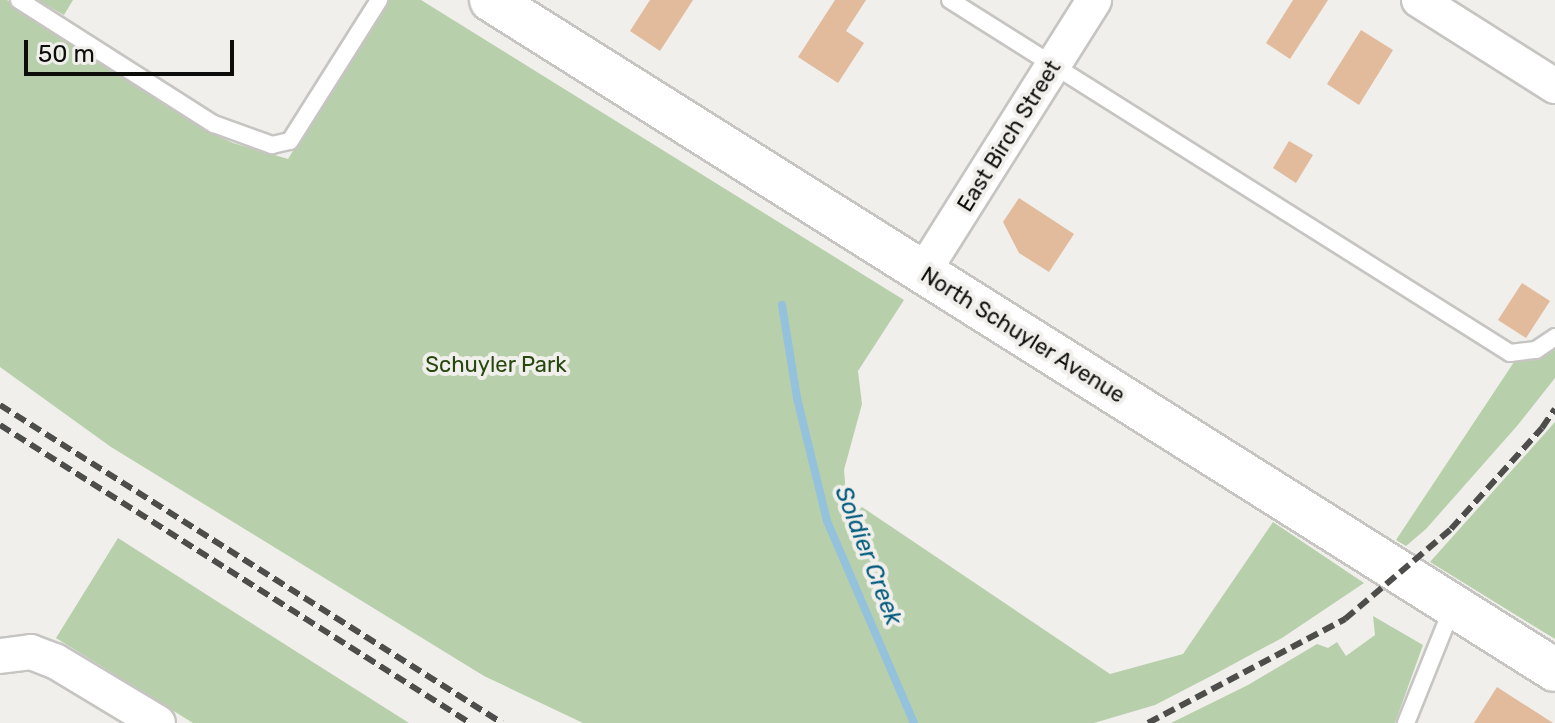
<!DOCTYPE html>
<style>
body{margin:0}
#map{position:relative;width:1555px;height:723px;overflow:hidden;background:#f0efeb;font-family:Rubik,sans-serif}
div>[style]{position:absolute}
.green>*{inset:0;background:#b8cfac}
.stream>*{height:8px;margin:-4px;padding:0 4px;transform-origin:4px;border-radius:4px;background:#94c2dc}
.building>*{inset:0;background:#e2ba9c}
.roads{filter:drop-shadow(2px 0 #c6c5c2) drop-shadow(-2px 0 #c6c5c2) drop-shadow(0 2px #c6c5c2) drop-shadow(0 -2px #c6c5c2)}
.service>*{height:16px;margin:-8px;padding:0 8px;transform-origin:8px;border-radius:8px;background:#fff}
.minor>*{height:34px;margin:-17px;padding:0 17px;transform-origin:17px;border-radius:17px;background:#fff}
.tertiary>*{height:42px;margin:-21px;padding:0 21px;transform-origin:21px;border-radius:21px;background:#fff}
.rail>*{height:6px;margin-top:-3px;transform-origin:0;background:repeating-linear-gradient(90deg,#4d4d4b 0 12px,transparent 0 18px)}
span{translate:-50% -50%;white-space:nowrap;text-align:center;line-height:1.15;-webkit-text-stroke:8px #f0efeb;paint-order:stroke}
.street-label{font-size:22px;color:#0d0d0c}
.park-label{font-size:22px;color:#27470f}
.water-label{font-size:24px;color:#015a7c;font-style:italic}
.scale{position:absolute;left:24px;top:40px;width:210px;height:36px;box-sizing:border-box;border:4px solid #0d0d0c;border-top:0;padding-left:10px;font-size:24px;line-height:28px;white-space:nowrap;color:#0d0d0c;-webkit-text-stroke:6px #f0efeb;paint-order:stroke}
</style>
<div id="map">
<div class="green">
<div style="clip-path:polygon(0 0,7px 0,202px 128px,233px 143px,288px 159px,386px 0,421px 0,904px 300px,858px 371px,862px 404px,844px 470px,847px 506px,852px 516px,862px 507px,1110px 674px,1183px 654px,1273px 522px,1364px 583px,1282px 638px,1215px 674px,1155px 705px,1094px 723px,583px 723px,484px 676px,111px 447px,0 367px)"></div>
<div style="clip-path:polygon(37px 0,73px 0,64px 15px)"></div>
<div style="clip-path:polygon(1555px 349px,1555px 378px,1517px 426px,1426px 529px,1406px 546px,1396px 540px,1514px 362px,1536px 360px)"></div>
<div style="clip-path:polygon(1555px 422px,1555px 639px,1430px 562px)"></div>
<div style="clip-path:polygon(118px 538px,215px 600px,409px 723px,193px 723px,56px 638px)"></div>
<div style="clip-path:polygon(1373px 616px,1423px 645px,1395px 723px,1171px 723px,1248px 685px,1317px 644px,1328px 648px,1337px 642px,1346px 656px,1375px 635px)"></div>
</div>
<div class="stream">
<div style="left:782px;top:305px;width:94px;rotate:80.8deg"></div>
<div style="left:797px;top:398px;width:127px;rotate:76.3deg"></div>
<div style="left:827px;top:521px;width:220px;rotate:66.7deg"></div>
</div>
<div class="building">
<div style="clip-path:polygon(650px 0,693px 0,660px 51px,630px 31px)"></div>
<div style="clip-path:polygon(835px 0,866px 0,846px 31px,864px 43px,838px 83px,798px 57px)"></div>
<div style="clip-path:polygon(1293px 0,1328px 0,1290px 59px,1266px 43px)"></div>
<div style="clip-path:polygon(1361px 30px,1393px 50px,1359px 105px,1327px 84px)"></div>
<div style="clip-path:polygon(1289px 141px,1313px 155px,1296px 183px,1273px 168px)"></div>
<div style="clip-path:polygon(1019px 198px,1074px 234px,1049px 272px,1019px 253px,1003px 222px)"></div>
<div style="clip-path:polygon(1522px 283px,1550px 301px,1526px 338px,1498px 320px)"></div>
<div style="clip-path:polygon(1497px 687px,1553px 723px,1474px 723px)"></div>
</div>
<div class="roads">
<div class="service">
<div style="left:19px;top:0;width:231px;rotate:32.5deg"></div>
<div style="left:214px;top:124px;width:62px;rotate:19.9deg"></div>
<div style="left:272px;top:145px;width:18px;rotate:-13deg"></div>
<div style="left:290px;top:141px;width:167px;rotate:-57.7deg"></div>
<div style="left:950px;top:0;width:662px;rotate:32.23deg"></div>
<div style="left:1510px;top:353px;width:26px;rotate:-7deg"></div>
<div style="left:1536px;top:350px;width:23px;rotate:-34deg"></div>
<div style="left:1406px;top:723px;width:126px;rotate:-68.1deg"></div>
</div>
<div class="minor">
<div style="left:1419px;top:0;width:161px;rotate:32.3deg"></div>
<div style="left:923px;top:272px;width:321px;rotate:-57.8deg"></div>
<div style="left:0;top:656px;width:31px;rotate:-7deg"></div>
<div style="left:31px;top:652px;width:26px;rotate:21deg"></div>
<div style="left:55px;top:661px;width:120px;rotate:31deg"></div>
</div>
<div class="tertiary">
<div style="left:491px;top:0;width:1257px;rotate:32.2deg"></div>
</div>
</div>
<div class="rail">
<div style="left:0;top:405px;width:594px;rotate:32.35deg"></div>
<div style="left:0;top:425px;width:557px;rotate:32.38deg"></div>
<div style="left:1148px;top:723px;width:223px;rotate:-27.8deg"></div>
<div style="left:1345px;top:619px;width:139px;rotate:-40.3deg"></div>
<div style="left:1451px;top:529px;width:136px;rotate:-48deg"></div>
<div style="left:1542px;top:428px;width:23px;rotate:-56deg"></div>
</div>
<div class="street-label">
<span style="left:1009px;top:136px;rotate:-58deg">East Birch Street</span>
<span style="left:1023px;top:335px;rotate:32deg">North Schuyler Avenue</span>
</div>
<div class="park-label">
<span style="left:496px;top:365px">Schuyler Park</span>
</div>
<div class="water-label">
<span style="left:868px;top:556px;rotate:69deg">Soldier Creek</span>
</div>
<div class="scale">50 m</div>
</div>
